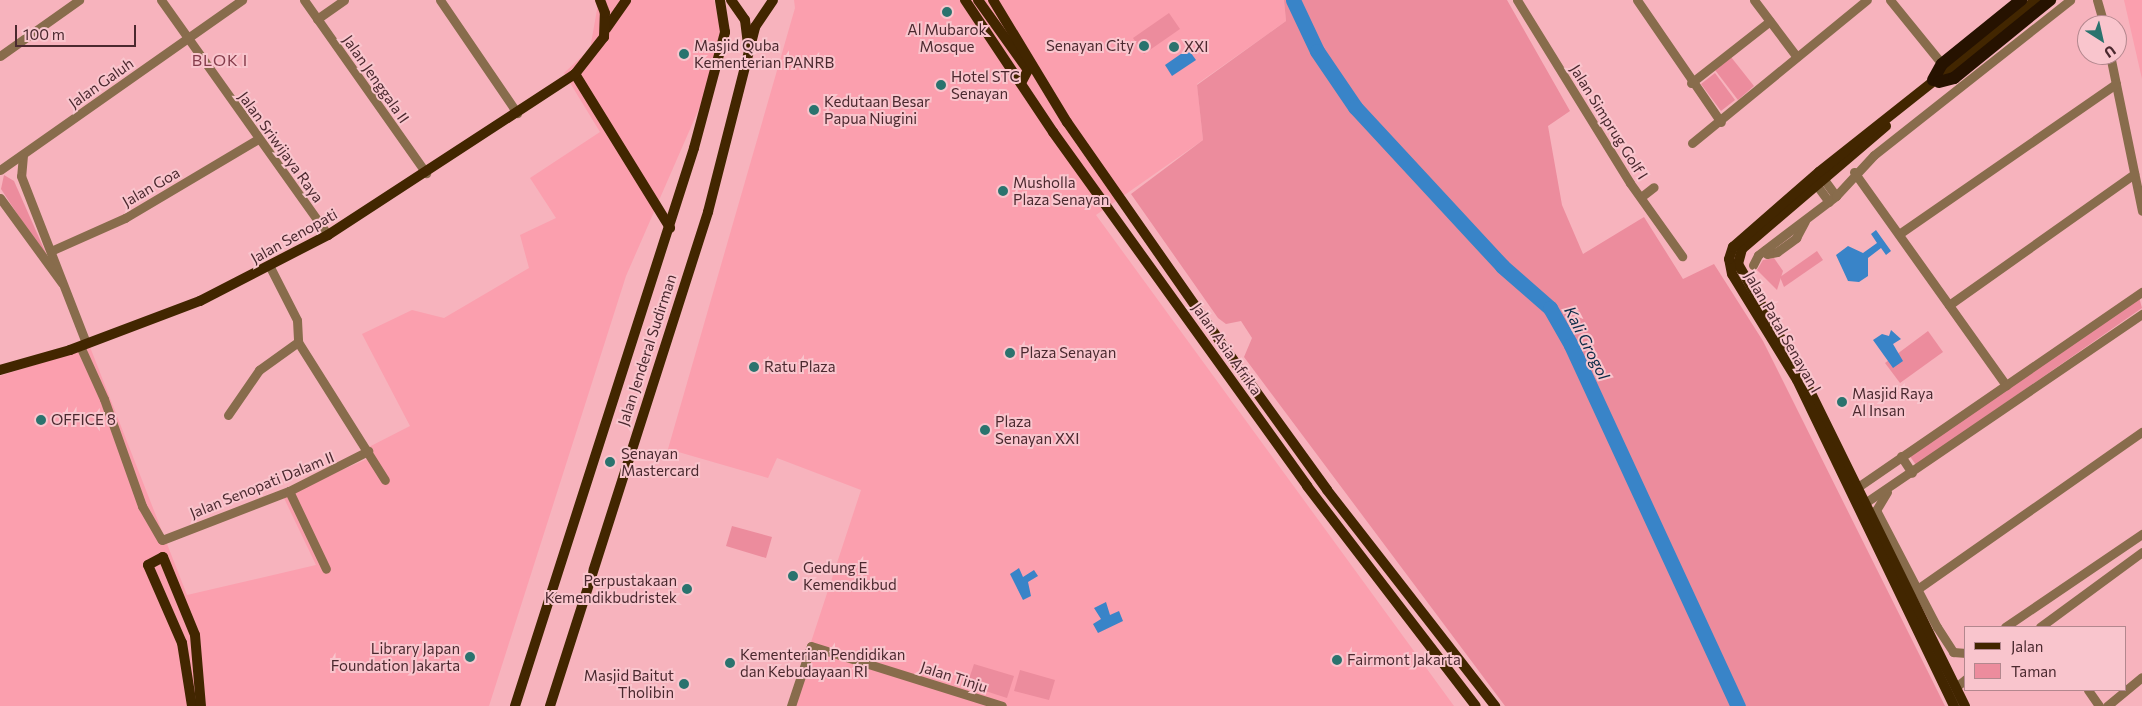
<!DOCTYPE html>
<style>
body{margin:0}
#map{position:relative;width:2142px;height:706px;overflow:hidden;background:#f7b3bd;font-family:Commissioner,sans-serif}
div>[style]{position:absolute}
.built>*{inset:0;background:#fb9fae}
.green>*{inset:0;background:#ec8c9d}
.water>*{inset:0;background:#3984c8}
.river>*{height:15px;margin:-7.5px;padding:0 7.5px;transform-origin:7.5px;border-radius:7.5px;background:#3984c8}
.minor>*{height:9px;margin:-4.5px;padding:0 4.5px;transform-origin:4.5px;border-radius:4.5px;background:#886c4c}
.major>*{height:10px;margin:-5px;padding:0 5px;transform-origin:5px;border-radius:5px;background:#422600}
.highway>*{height:12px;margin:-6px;padding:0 6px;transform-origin:6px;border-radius:6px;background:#261200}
.dots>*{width:14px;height:14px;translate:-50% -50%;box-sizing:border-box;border:2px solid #f9c5cd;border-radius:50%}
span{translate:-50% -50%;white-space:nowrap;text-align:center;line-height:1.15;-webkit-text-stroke:4px #f9c5cd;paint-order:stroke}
.poi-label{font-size:15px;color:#4b292f}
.left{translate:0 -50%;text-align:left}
.right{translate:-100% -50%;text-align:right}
.street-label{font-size:15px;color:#4b292f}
.neighbourhood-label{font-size:16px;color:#853d4c;letter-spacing:1px}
.water-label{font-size:16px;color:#0d2c48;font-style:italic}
.legend{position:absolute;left:1964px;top:626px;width:162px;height:65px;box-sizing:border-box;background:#f9c5cd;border:1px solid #b3878e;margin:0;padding:6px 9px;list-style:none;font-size:15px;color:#4b292f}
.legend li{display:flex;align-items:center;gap:10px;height:25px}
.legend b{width:25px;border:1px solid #b3878e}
.north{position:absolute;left:2077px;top:15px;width:50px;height:50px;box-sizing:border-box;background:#f9c5cd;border:1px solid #b3878e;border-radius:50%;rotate:145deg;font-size:14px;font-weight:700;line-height:20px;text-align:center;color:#4b292f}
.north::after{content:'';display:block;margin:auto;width:18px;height:22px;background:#2a736e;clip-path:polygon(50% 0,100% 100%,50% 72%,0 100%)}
.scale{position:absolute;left:15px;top:25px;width:121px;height:22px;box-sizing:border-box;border:2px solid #4b292f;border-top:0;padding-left:6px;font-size:15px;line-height:18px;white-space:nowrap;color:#4b292f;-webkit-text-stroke:4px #f9c5cd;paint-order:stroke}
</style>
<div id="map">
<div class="built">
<div style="clip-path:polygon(605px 0,714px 0,725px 49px,626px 276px,489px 706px,0 706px,0 376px,90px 347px,187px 595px,316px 565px,283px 496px,367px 459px,361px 451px,410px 426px,362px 334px,412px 310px,444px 318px,529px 268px,520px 235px,556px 218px,530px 178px,600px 132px,564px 73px,590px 49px,598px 4px)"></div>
<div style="clip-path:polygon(794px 0,1284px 0,1286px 21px,1197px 84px,1203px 140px,1096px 215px,1454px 706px,790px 706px,861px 490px,777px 458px,768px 478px,668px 449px,795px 8px)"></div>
<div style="clip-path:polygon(2124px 0,2142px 0,2142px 79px)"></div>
</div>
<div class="green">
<div style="clip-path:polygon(1284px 0,1507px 0,1570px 111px,1548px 126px,1562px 205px,1583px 254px,1644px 217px,1683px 279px,1714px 264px,1763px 341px,1945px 706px,1505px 706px,1244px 357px,1252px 338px,1241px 321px,1226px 324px,1218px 318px,1131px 194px,1203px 140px,1197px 85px,1286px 21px)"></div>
<div style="clip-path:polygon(1169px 13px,1180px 29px,1144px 54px,1133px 38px)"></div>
<div style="clip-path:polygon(1731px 57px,1754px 86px,1738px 100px,1715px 70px)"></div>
<div style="clip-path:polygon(1715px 73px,1735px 100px,1721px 111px,1701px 84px)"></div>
<div style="clip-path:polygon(4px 175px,14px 181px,52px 267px,1px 189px)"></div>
<div style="clip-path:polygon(1817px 251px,1823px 260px,1784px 287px,1780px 277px)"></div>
<div style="clip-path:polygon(1774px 258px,1783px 271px,1777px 290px,1757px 270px,1763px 260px)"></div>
<div style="clip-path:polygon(2139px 297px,2142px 308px,1916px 465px,1909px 455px)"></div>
<div style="clip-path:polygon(1928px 331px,1943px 352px,1900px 383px,1885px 363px)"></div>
<div style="clip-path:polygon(732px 526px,772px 537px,766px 558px,726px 546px)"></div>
<div style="clip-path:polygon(974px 664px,1014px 676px,1007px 698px,967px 685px)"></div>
<div style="clip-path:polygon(1020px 670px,1055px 680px,1049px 700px,1014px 691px)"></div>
</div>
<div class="water">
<div style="clip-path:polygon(1188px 49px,1196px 60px,1172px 76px,1165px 65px)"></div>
<div style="clip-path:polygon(1876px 230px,1891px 251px,1886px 255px,1881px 248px,1868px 258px,1868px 276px,1859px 282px,1848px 281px,1836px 255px,1848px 246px,1863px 253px,1877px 243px,1871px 234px)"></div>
<div style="clip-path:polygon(1891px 330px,1901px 339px,1893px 344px,1903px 361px,1893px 368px,1873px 340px,1882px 334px,1889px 336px)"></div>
<div style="clip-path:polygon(1019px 568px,1023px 577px,1034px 570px,1038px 576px,1028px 582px,1031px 596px,1023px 600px,1010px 574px)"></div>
<div style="clip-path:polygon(1106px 602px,1110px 615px,1119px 611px,1123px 621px,1098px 633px,1093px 624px,1101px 619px,1094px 608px)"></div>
</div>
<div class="river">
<div style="left:1293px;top:0;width:56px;rotate:64.8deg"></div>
<div style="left:1317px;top:51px;width:68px;rotate:55.8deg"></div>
<div style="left:1355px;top:107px;width:217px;rotate:47.2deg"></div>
<div style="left:1502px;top:266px;width:64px;rotate:41.2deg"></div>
<div style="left:1550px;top:308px;width:43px;rotate:60.4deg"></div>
<div style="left:1571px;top:345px;width:398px;rotate:65.2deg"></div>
</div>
<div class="minor">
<div style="left:161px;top:0;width:288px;rotate:54.6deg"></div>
<div style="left:304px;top:0;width:212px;rotate:54.8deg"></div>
<div style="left:440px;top:0;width:137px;rotate:55.7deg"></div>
<div style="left:1517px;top:0;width:215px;rotate:58.3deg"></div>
<div style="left:1630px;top:183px;width:90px;rotate:54.5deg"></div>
<div style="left:1637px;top:0;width:148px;rotate:55.5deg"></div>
<div style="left:1754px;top:0;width:71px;rotate:53deg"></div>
<div style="left:1890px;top:0;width:82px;rotate:50.9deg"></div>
<div style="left:2097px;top:0;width:26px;rotate:74deg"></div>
<div style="left:317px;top:19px;width:33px;rotate:-35deg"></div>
<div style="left:2110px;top:55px;width:159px;rotate:78.4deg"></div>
<div style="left:0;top:56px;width:97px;rotate:-35.3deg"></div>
<div style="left:1691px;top:83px;width:100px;rotate:-38.1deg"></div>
<div style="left:1692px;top:143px;width:226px;rotate:-39.3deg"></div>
<div style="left:23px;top:155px;width:21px;rotate:95deg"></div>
<div style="left:21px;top:176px;width:179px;rotate:68.7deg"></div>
<div style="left:0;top:170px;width:296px;rotate:-35.1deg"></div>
<div style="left:1854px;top:172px;width:262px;rotate:54.5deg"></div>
<div style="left:1820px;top:174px;width:27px;rotate:54deg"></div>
<div style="left:1813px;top:180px;width:27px;rotate:54deg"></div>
<div style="left:1641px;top:197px;width:16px;rotate:-38deg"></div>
<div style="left:0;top:198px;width:105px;rotate:53.9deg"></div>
<div style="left:1899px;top:234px;width:264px;rotate:-34.7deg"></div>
<div style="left:53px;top:250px;width:79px;rotate:-24deg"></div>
<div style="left:125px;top:218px;width:155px;rotate:-30.7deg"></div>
<div style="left:1765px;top:250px;width:4px;rotate:63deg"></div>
<div style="left:1767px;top:254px;width:10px;rotate:-11deg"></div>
<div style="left:1777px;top:252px;width:24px;rotate:-36deg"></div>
<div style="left:1796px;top:238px;width:19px;rotate:-62deg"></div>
<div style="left:1753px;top:265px;width:11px;rotate:-63deg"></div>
<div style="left:1758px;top:255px;width:98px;rotate:-37.1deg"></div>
<div style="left:1836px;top:196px;width:56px;rotate:-47.2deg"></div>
<div style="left:1874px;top:155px;width:250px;rotate:-38.3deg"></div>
<div style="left:270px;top:267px;width:59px;rotate:63deg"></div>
<div style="left:297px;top:320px;width:22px;rotate:87deg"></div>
<div style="left:298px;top:342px;width:163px;rotate:57.8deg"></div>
<div style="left:1949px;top:305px;width:227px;rotate:-35.3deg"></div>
<div style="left:80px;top:346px;width:58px;rotate:65.6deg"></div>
<div style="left:104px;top:399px;width:114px;rotate:70.4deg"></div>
<div style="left:142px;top:506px;width:39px;rotate:60deg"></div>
<div style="left:162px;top:540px;width:136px;rotate:-21.1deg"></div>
<div style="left:289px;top:491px;width:89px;rotate:-26.9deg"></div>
<div style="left:228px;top:415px;width:55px;rotate:-55.4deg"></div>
<div style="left:259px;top:370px;width:48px;rotate:-35.7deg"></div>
<div style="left:1901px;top:456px;width:20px;rotate:57deg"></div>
<div style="left:289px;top:491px;width:86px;rotate:64.6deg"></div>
<div style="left:1852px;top:491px;width:352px;rotate:-34.5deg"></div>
<div style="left:1887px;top:492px;width:21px;rotate:121deg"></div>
<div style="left:1876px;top:510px;width:132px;rotate:62.5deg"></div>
<div style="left:1937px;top:627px;width:30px;rotate:57deg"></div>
<div style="left:1953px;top:652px;width:13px;rotate:4deg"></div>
<div style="left:1859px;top:507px;width:343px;rotate:-34.3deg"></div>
<div style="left:1916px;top:590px;width:276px;rotate:-35deg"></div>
<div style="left:2005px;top:627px;width:166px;rotate:-34.2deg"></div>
<div style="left:2040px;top:627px;width:127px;rotate:-36.3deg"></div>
<div style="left:1956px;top:687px;width:13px;rotate:-39deg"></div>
<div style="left:2088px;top:690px;width:19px;rotate:55deg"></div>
<div style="left:791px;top:706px;width:63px;rotate:-71.6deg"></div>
<div style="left:811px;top:646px;width:200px;rotate:17.4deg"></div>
<div style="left:2107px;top:706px;width:45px;rotate:-39.6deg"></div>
</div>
<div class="major">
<div style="left:731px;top:0;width:24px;rotate:55deg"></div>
<div style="left:745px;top:20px;width:24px;rotate:83deg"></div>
<div style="left:965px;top:0;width:159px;rotate:56.3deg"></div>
<div style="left:1053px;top:132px;width:436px;rotate:54.3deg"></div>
<div style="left:1307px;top:486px;width:277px;rotate:52.5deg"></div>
<div style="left:978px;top:0;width:86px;rotate:54.5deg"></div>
<div style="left:1028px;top:70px;width:15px;rotate:118deg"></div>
<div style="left:993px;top:0;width:143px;rotate:58.8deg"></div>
<div style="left:1067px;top:122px;width:266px;rotate:55.1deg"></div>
<div style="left:1219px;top:340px;width:185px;rotate:54.2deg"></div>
<div style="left:1327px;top:490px;width:274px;rotate:52.1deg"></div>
<div style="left:606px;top:29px;width:35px;rotate:-55deg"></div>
<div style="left:575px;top:74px;width:181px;rotate:58.3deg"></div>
<div style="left:1886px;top:126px;width:189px;rotate:139.5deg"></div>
<div style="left:1742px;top:249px;width:16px;rotate:105deg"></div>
<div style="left:1738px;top:264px;width:130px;rotate:60.1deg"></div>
<div style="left:1803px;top:377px;width:367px;rotate:63.8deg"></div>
<div style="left:0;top:370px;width:73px;rotate:-15.9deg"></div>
<div style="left:70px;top:350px;width:139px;rotate:-20.7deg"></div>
<div style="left:200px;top:301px;width:144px;rotate:-27.3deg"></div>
<div style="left:328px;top:235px;width:295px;rotate:-33.1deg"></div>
<div style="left:575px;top:74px;width:47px;rotate:-51.9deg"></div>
<div style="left:604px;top:37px;width:24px;rotate:-88deg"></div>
<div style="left:605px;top:13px;width:14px;rotate:-111deg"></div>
<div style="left:192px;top:706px;width:64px;rotate:-99deg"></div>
<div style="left:182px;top:643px;width:85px;rotate:-113.6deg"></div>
<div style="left:148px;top:565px;width:17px;rotate:-28deg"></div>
<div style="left:163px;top:557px;width:84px;rotate:67.7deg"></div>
<div style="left:195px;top:635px;width:71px;rotate:85.2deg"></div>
<div style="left:515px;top:706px;width:586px;rotate:-72.21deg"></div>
<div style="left:694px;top:148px;width:120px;rotate:-75deg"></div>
<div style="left:725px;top:32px;width:32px;rotate:-99deg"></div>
<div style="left:550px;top:706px;width:519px;rotate:-72.26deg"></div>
<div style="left:708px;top:212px;width:191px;rotate:-75.7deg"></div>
<div style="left:755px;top:27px;width:32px;rotate:-56deg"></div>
<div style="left:1954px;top:706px;width:362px;rotate:-115.7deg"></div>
<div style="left:1797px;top:380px;width:124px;rotate:-121.5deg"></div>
<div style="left:1732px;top:274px;width:15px;rotate:-101deg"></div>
<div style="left:1729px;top:259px;width:13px;rotate:-72deg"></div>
<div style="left:1733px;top:247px;width:114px;rotate:-41.1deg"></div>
<div style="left:1819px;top:172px;width:277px;rotate:-38.4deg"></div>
</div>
<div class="highway">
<div style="left:1933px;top:80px;width:18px;rotate:-61deg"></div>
<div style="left:1942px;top:64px;width:102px;rotate:-39deg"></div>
<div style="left:1939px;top:82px;width:16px;rotate:-15deg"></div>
<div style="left:1954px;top:78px;width:124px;rotate:-39.1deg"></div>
</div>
<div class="dots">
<div style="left:947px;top:12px;background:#2a736e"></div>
<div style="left:1144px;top:46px;background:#2a736e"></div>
<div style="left:1174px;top:47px;background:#2a736e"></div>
<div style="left:684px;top:54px;background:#2a736e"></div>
<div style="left:941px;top:85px;background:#2a736e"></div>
<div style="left:814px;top:110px;background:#2a736e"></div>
<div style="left:1003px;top:191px;background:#2a736e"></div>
<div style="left:1010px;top:353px;background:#2a736e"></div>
<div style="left:754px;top:367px;background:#2a736e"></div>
<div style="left:1842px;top:402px;background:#2a736e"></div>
<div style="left:41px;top:420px;background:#2a736e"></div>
<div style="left:985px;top:430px;background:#2a736e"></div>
<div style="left:610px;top:462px;background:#2a736e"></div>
<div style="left:793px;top:576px;background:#2a736e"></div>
<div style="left:687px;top:589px;background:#2a736e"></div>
<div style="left:470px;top:657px;background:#2a736e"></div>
<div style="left:1337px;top:660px;background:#2a736e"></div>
<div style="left:730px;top:663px;background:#2a736e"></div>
<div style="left:684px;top:684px;background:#2a736e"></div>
</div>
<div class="poi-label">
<span style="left:947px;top:38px">Al Mubarok<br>Mosque</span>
<span class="left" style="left:694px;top:54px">Masjid Quba<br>Kementerian PANRB</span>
<span class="right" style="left:1134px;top:46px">Senayan City</span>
<span class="left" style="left:1184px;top:47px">XXI</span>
<span class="left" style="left:951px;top:85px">Hotel STC<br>Senayan</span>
<span class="left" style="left:824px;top:110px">Kedutaan Besar<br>Papua Niugini</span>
<span class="left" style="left:1013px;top:191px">Musholla<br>Plaza Senayan</span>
<span class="left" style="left:1020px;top:353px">Plaza Senayan</span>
<span class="left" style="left:764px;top:367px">Ratu Plaza</span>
<span class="left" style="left:1852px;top:402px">Masjid Raya<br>Al Insan</span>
<span class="left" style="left:51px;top:420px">OFFICE 8</span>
<span class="left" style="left:995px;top:430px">Plaza<br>Senayan XXI</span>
<span class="left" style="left:621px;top:462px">Senayan<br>Mastercard</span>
<span class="left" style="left:803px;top:576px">Gedung E<br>Kemendikbud</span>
<span class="right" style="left:677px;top:589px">Perpustakaan<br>Kemendikbudristek</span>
<span class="right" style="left:460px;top:657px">Library Japan<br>Foundation Jakarta</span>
<span class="left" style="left:740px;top:663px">Kementerian Pendidikan<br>dan Kebudayaan RI</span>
<span class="left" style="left:1347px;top:660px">Fairmont Jakarta</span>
<span class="right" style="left:674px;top:684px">Masjid Baitut<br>Tholibin</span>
</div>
<div class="street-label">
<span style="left:376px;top:79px;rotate:55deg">Jalan Jenggala II</span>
<span style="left:101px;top:83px;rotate:-35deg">Jalan Galuh</span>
<span style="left:1609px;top:122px;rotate:58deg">Jalan Simprug Golf I</span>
<span style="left:281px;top:147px;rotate:54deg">Jalan Sriwijaya Raya</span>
<span style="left:151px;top:187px;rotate:-30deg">Jalan Goa</span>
<span style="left:294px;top:236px;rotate:-29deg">Jalan Senopati</span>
<span style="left:1783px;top:332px;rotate:60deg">Jalan Patal Senayan I</span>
<span style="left:1227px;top:349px;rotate:55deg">Jalan Asia Afrika</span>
<span style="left:647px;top:350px;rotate:-72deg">Jalan Jenderal Sudirman</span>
<span style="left:262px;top:485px;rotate:-22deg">Jalan Senopati Dalam II</span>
<span style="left:954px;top:677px;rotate:18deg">Jalan Tinju</span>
</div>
<div class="neighbourhood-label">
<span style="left:220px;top:60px">BLOK I</span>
</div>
<div class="water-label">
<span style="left:1587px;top:343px;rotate:63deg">Kali Grogol</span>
</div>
<ul class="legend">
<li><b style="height:6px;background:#422600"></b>Jalan</li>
<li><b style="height:14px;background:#ec8c9d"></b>Taman</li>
</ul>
<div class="north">U</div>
<div class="scale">100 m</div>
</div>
